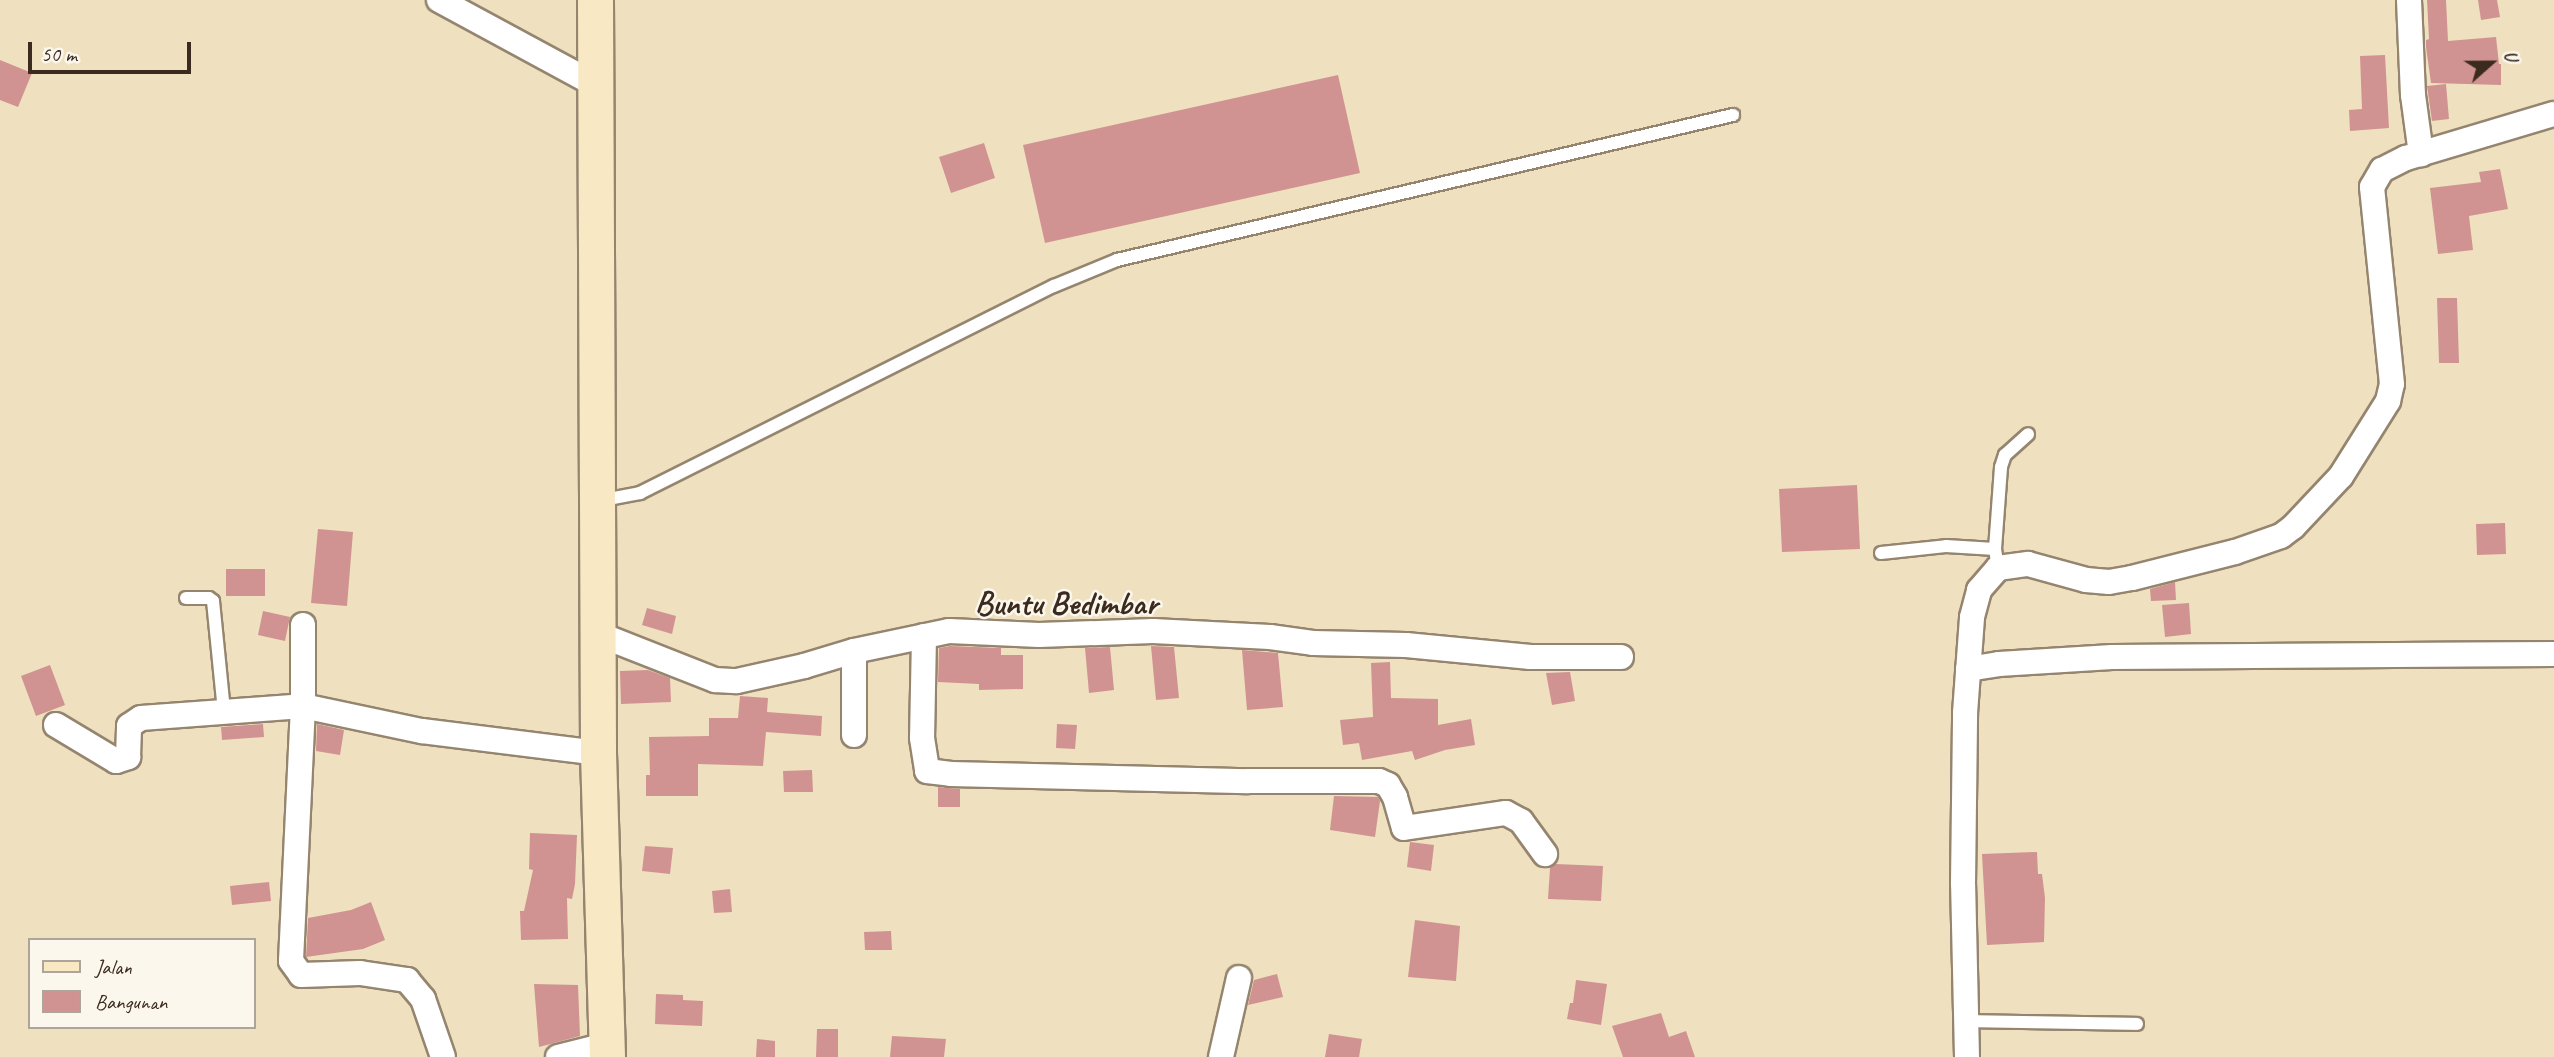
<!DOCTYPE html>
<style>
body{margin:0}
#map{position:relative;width:2554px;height:1057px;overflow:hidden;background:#efe0c0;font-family:Caveat,sans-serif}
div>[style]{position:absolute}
.building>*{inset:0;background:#d09391}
.roads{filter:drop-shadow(2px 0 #95856f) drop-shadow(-2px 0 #95856f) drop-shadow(0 2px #95856f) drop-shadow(0 -2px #95856f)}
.lane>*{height:12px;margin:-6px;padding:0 6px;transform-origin:6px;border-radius:6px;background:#fff}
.street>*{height:24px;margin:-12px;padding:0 12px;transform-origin:12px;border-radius:12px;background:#fff}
.secondary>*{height:35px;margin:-17.5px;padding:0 17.5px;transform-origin:17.5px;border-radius:17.5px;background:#f8e8c3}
span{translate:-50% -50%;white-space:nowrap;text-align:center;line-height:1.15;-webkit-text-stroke:5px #fbf7ec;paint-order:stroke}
.quarter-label{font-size:33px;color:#3b2a1e;font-weight:700}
.legend{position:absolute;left:28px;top:938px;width:228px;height:91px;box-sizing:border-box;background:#fbf7ec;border:2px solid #aea59a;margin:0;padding:9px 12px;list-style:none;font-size:21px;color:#3b2a1e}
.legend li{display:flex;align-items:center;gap:14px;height:35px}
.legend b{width:35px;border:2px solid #aea59a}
.north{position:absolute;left:2456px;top:28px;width:70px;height:70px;-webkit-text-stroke:5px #fbf7ec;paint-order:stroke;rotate:69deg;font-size:19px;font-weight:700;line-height:28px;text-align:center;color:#3b2a1e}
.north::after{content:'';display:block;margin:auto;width:24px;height:32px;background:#3b2a1e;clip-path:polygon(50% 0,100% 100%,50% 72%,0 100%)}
.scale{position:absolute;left:28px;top:42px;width:163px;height:32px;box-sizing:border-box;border:4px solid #3b2a1e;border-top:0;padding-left:9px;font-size:21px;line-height:24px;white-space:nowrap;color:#3b2a1e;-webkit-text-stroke:5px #fbf7ec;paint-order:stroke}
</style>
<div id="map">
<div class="building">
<div style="clip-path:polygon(2427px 0,2446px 0,2448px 41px,2496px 37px,2499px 64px,2501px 64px,2501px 85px,2431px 83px,2426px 47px,2426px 40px,2429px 39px)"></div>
<div style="clip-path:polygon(2478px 0,2497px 0,2500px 17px,2481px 20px)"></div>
<div style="clip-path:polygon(2385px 55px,2389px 128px,2350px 131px,2349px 110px,2362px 109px,2360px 56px)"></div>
<div style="clip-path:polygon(0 60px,32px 73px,18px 107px,0 100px)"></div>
<div style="clip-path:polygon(1338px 75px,1360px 173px,1045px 243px,1023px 145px)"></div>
<div style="clip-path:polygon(2446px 84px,2449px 119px,2432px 121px,2427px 86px)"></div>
<div style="clip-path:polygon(984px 143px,995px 178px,951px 193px,939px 157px)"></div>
<div style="clip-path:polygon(2500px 169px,2508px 209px,2469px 216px,2473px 250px,2438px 254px,2430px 188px,2481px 182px,2479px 172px)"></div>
<div style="clip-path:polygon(2437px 298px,2457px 298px,2459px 363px,2439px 363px)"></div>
<div style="clip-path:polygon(1857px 485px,1860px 549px,1782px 552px,1779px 489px)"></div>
<div style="clip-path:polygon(2505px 523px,2506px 554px,2477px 555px,2476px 524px)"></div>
<div style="clip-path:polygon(318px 529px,353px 532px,347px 606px,311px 603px)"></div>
<div style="clip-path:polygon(226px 569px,265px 569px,265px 596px,226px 596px)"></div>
<div style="clip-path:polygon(2175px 582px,2176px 600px,2151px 601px,2150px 589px)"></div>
<div style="clip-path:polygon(2189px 603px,2191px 634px,2165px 637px,2162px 605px)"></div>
<div style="clip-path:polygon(647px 608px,676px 616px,672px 634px,642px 625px)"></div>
<div style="clip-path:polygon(263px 611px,290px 617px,285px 641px,258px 635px)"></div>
<div style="clip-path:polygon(950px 646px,1001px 648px,1001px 655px,1023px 655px,1023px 689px,979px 690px,979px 684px,938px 682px,939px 648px)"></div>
<div style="clip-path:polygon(1151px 646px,1174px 647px,1179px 698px,1156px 700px)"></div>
<div style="clip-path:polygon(1110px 647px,1114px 690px,1089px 693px,1085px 648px)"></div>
<div style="clip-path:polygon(1242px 650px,1278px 653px,1283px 707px,1247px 710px)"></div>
<div style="clip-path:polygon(1390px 662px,1391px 698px,1438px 699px,1438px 725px,1471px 719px,1475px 745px,1445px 750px,1415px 760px,1412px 751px,1362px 760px,1359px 743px,1343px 745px,1340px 720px,1373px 717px,1371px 663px)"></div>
<div style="clip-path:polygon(50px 665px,65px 705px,36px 716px,21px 676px)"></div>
<div style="clip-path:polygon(648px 670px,670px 678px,671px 702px,621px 704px,620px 671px)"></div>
<div style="clip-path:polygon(1570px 672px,1575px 701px,1552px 705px,1546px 673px)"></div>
<div style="clip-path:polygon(740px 696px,768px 698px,767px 712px,822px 716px,821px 736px,766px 732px,763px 766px,698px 764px,698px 796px,646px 796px,646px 775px,650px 775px,649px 737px,709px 736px,709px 718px,738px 718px)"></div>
<div style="clip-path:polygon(263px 724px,264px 737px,222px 740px,221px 727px)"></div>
<div style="clip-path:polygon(317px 724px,344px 730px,340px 755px,316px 751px)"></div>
<div style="clip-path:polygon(1057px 724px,1077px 725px,1075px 749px,1056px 748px)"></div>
<div style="clip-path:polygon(812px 770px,813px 792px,784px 792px,783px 771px)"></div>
<div style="clip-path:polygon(938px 787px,960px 789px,960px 807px,938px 807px)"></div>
<div style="clip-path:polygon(1334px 796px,1378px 797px,1380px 801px,1375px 837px,1330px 830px)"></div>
<div style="clip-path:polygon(530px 833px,577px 835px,575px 884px,572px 899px,567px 898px,568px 939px,521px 940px,520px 911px,524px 911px,533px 870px,529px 869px)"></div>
<div style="clip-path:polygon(1410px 842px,1434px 845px,1431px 871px,1407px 867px)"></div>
<div style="clip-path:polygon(645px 846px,673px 848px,670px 874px,642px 871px)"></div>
<div style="clip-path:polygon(2037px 852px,2038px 874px,2042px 874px,2045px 898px,2044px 942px,1987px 945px,1982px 854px)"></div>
<div style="clip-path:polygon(1556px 864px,1603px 866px,1601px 901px,1548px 899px,1550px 868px)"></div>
<div style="clip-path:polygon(269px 882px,271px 901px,232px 905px,230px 886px)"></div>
<div style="clip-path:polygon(730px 889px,732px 912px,714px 913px,712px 891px)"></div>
<div style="clip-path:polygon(371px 902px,385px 940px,363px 949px,306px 957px,308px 918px,351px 910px)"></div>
<div style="clip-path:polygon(1415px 920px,1460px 926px,1456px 981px,1408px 977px)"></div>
<div style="clip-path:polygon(891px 931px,892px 950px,865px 950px,864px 932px)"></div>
<div style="clip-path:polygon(1277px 974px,1283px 997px,1248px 1005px,1254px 980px)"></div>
<div style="clip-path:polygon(1576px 980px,1607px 984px,1601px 1025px,1567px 1019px,1570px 1003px,1573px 1003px)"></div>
<div style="clip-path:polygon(534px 984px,578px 985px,580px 1036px,539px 1047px)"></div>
<div style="clip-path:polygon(656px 994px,683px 995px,683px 1000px,703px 1001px,702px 1026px,655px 1024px)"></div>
<div style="clip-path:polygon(1661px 1013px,1669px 1037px,1686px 1031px,1695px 1057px,1623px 1057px,1612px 1026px)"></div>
<div style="clip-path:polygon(817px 1029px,838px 1029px,838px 1057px,816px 1057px)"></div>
<div style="clip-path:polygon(1329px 1034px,1362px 1039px,1359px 1057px,1325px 1057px)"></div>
<div style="clip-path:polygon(892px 1036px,946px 1039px,944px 1057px,890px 1057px)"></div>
<div style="clip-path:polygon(757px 1039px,775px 1041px,775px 1057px,756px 1057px)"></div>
</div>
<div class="roads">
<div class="lane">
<div style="left:598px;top:501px;width:43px;rotate:-10.8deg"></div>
<div style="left:640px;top:493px;width:463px;rotate:-26.6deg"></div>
<div style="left:1054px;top:286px;width:68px;rotate:-22.4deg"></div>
<div style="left:1117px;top:260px;width:633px;rotate:-13.25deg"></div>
<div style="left:1881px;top:553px;width:65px;rotate:-6.1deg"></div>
<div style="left:1946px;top:546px;width:49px;rotate:3.5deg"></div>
<div style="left:1998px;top:568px;width:19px;rotate:-99deg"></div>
<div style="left:1995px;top:549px;width:82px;rotate:-85.8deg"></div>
<div style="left:2001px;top:467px;width:13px;rotate:-72deg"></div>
<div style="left:2005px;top:455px;width:31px;rotate:-42deg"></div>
<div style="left:186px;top:598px;width:23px"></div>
<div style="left:209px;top:598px;width:5px;rotate:37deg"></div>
<div style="left:213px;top:601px;width:112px;rotate:84.3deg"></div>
<div style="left:1968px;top:1021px;width:169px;rotate:1deg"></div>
</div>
<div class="street">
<div style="left:439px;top:0;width:179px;rotate:28.4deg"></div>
<div style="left:2409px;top:0;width:95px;rotate:87.6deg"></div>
<div style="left:2413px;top:95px;width:60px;rotate:82.3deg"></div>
<div style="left:303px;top:625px;width:81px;rotate:90deg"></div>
<div style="left:303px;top:706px;width:255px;rotate:92.7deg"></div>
<div style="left:291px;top:961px;width:17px;rotate:54deg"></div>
<div style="left:301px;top:975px;width:59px;rotate:-1.9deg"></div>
<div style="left:360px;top:973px;width:48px;rotate:8.5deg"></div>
<div style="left:407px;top:980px;width:25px;rotate:50deg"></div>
<div style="left:423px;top:999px;width:61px;rotate:71deg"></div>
<div style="left:598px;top:634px;width:126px;rotate:21.5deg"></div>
<div style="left:715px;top:680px;width:22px;rotate:3deg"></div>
<div style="left:737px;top:681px;width:69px;rotate:-12.6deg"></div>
<div style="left:804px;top:666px;width:52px;rotate:-16.7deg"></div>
<div style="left:854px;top:651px;width:97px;rotate:-11.9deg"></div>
<div style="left:949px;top:631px;width:90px;rotate:2.5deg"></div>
<div style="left:1039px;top:635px;width:114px;rotate:-2deg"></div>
<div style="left:1153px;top:631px;width:117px;rotate:2.9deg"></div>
<div style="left:1270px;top:637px;width:43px;rotate:7.9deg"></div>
<div style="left:1313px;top:643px;width:93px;rotate:1.2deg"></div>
<div style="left:1406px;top:645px;width:125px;rotate:5.5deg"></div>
<div style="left:1530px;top:657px;width:91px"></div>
<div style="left:924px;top:636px;width:102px;rotate:91.1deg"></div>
<div style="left:922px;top:738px;width:33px;rotate:81deg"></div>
<div style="left:927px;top:771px;width:24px;rotate:7deg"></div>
<div style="left:951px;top:774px;width:297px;rotate:1.4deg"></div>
<div style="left:1248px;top:781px;width:131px"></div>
<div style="left:1379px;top:781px;width:10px;rotate:24deg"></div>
<div style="left:1388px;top:785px;width:14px;rotate:60deg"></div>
<div style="left:1395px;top:797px;width:32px;rotate:74deg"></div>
<div style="left:1404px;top:828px;width:103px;rotate:-8.4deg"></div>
<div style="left:1506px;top:813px;width:17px;rotate:28deg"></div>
<div style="left:1521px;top:821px;width:41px;rotate:54deg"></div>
<div style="left:1968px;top:669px;width:31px;rotate:-9deg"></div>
<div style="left:1999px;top:664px;width:113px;rotate:-3.5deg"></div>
<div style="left:2112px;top:657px;width:442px;rotate:-0.4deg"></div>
<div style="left:56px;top:725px;width:70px;rotate:31deg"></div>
<div style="left:116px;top:761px;width:13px;rotate:-18deg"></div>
<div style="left:128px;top:757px;width:31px;rotate:-88deg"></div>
<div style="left:129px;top:726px;width:14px;rotate:-34deg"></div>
<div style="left:141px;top:718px;width:162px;rotate:-4.2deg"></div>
<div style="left:303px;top:706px;width:122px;rotate:11.9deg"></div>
<div style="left:422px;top:731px;width:177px;rotate:7.1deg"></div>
<div style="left:854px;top:735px;width:84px;rotate:-90deg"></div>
<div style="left:558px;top:1057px;width:49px;rotate:-14deg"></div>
<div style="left:1221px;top:1057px;width:81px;rotate:-77.2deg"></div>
<div style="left:1967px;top:1057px;width:173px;rotate:-91.3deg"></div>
<div style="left:1963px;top:884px;width:171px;rotate:-89.3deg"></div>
<div style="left:1965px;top:713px;width:96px;rotate:-85.8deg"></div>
<div style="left:1972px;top:617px;width:28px;rotate:-75deg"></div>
<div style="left:1979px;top:590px;width:29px;rotate:-49deg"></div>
<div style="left:1998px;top:568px;width:30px;rotate:-8deg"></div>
<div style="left:2028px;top:564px;width:60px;rotate:15.4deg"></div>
<div style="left:2086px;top:580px;width:23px;rotate:5deg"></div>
<div style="left:2109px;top:582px;width:23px;rotate:-10deg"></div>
<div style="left:2132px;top:578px;width:106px;rotate:-14.2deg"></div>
<div style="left:2235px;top:552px;width:49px;rotate:-19.2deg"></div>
<div style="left:2281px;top:536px;width:15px;rotate:-37deg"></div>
<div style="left:2293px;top:527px;width:70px;rotate:-46.7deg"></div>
<div style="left:2341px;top:476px;width:89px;rotate:-57.9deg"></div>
<div style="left:2388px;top:401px;width:17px;rotate:-77deg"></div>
<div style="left:2392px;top:384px;width:198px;rotate:-95.8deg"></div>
<div style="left:2372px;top:187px;width:20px;rotate:-60deg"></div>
<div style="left:2382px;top:170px;width:27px;rotate:-27deg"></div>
<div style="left:2406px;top:158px;width:154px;rotate:-16.6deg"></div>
</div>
<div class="secondary">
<div style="left:595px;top:0;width:753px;rotate:89.77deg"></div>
<div style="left:598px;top:753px;width:304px;rotate:88.3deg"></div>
</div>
</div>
<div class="quarter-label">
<span style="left:1066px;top:604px">Buntu Bedimbar</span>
</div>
<ul class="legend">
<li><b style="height:9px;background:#f8e8c3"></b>Jalan</li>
<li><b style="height:19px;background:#d09391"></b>Bangunan</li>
</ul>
<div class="north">U</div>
<div class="scale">50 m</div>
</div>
